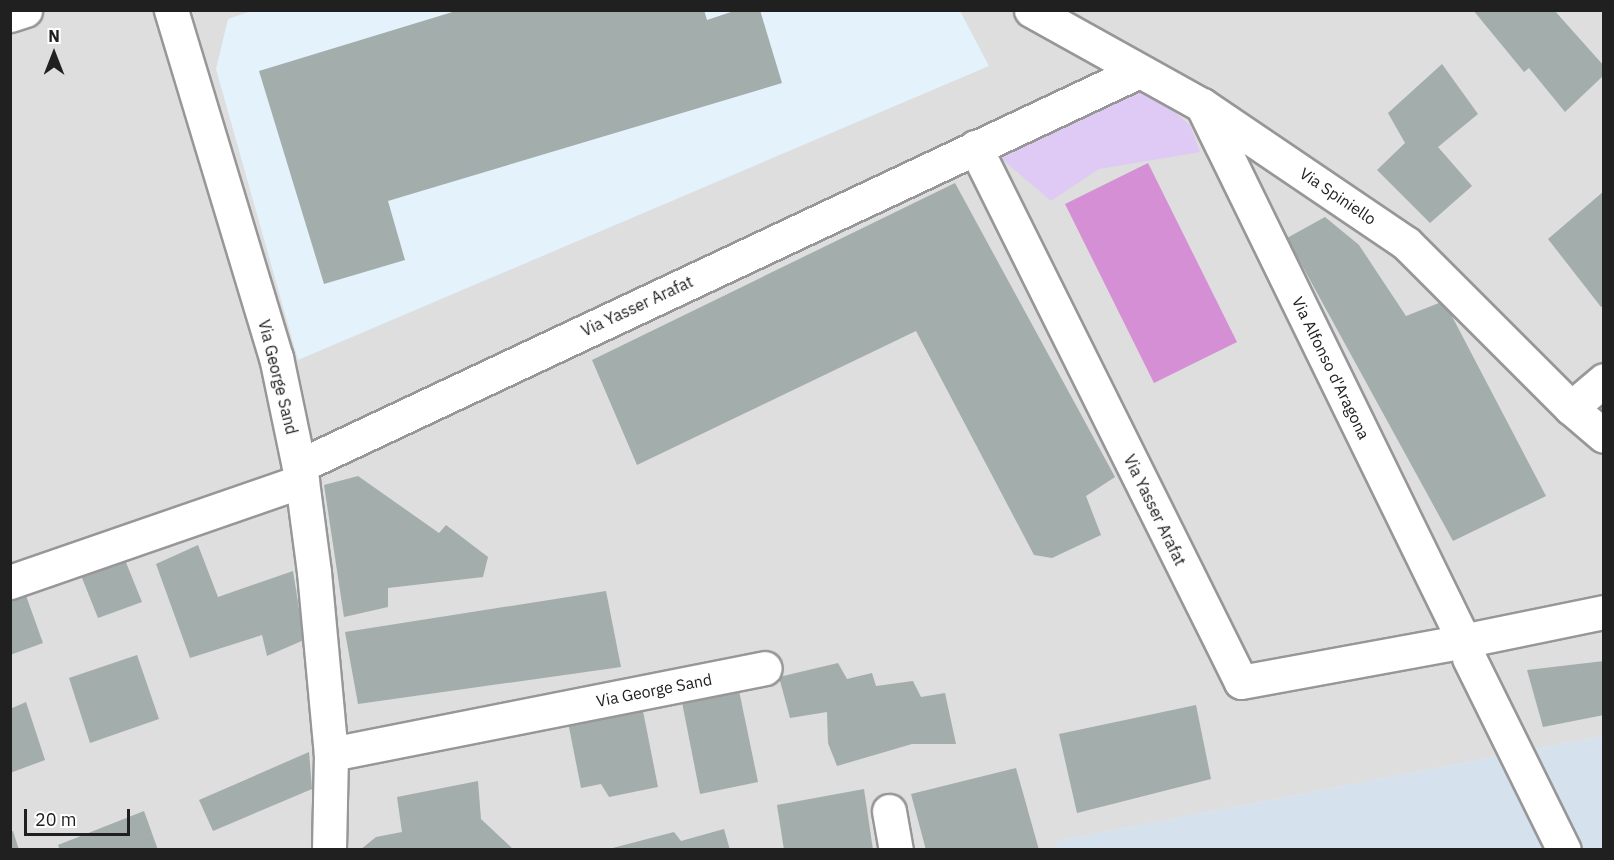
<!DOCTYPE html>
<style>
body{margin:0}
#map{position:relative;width:1614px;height:860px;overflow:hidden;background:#e7efef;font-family:"IBM Plex Sans",sans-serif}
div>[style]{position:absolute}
.residential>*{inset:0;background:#dddedd}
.education>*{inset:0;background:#e4f2fc}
.farmland>*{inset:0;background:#d5e1ec}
.park>*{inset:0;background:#decaf4}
.pitch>*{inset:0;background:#d58fd4}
.building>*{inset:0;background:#a3adac}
.roads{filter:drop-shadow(2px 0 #979797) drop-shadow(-2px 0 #979797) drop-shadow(0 2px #979797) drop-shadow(0 -2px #979797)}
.minor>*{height:33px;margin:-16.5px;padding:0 16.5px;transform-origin:16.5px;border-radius:16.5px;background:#fff}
.tertiary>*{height:33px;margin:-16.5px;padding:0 16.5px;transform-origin:16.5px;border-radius:16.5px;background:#fff}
span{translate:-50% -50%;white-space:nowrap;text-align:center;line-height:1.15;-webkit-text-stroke:4.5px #fff;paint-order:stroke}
.street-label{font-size:16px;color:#202020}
.frame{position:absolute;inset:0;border:12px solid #202020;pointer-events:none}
.north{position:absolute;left:24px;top:24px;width:60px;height:60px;-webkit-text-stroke:4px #fff;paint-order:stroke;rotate:0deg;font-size:16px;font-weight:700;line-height:24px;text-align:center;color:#202020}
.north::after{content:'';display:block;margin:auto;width:21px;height:27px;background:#202020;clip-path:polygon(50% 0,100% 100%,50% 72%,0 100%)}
.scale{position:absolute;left:24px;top:809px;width:106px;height:27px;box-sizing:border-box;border:3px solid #202020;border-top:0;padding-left:8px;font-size:18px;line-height:21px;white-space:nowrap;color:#202020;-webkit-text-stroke:4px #fff;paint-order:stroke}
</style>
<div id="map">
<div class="residential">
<div style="clip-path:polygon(10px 11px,1603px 11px,1603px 736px,1057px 841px,1058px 849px,11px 849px)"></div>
</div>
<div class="education">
<div style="clip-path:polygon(254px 10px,960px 11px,989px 66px,298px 360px,216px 69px,228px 19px)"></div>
</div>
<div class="farmland">
<div style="clip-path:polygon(1603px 736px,1603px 849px,1058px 850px,1057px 841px)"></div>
</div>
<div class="park">
<div style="clip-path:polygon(1139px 83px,1190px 125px,1200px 152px,1099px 169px,1051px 201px,996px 154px,1022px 146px,1044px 130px)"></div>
</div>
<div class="pitch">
<div style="clip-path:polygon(1148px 163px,1237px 342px,1154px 383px,1065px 204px)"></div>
</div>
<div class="building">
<div style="clip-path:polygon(459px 10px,704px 10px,707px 20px,737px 10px,760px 10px,782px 83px,388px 201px,405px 260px,324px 284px,259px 71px)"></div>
<div style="clip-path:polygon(1473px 10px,1554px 10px,1604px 66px,1604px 75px,1565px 112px,1529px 68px,1524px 72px)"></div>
<div style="clip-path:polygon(1442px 64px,1478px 114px,1438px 147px,1472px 186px,1430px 223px,1377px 170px,1405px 143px,1388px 113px)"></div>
<div style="clip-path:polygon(955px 183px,1115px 477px,1086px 496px,1101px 535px,1052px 558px,1034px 555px,916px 331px,637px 465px,592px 360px)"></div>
<div style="clip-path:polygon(1604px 191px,1604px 305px,1601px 307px,1548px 239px)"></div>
<div style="clip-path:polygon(1325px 217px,1359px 245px,1406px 316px,1444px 301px,1546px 496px,1453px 541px,1287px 238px)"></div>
<div style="clip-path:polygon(358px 476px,439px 533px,446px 525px,488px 557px,483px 577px,388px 588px,388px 607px,344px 617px,324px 485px)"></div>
<div style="clip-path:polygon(198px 545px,218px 597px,293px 571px,304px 640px,267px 656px,262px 635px,190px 658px,156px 564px)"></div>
<div style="clip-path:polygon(125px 560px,142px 602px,98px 618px,80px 573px)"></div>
<div style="clip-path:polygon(20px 579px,43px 643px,10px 655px,10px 583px)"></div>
<div style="clip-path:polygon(606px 591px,621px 667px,358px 704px,345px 632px)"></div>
<div style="clip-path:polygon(137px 655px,159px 719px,90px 743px,69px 678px)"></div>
<div style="clip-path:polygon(1604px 661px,1604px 715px,1543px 727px,1527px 670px)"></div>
<div style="clip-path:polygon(838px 663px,847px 679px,872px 673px,876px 686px,913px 681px,921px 697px,945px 693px,956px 744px,912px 744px,837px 766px,828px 743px,827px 712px,790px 718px,779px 677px)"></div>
<div style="clip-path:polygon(737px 681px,758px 782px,700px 794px,680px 692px)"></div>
<div style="clip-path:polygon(26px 702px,45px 760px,10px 773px,10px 709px)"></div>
<div style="clip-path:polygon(1196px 705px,1211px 779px,1077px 813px,1059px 734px)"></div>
<div style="clip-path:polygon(642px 706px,658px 787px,609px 797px,601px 784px,581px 788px,568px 722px)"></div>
<div style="clip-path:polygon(309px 752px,312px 789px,213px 831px,199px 800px)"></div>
<div style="clip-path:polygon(1016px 768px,1039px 850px,926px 850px,911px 794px)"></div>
<div style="clip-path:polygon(478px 781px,481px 819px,514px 850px,360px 850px,376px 837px,402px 832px,397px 797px)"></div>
<div style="clip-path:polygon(864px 789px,873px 850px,784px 850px,777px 805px)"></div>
<div style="clip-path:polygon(144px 811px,158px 850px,60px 850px,58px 845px)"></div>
<div style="clip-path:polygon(724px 829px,730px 850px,605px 850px,674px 832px,681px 841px)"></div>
<div style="clip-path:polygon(13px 831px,19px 850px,10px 850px,10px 832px)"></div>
</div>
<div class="roads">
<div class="minor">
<div style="left:171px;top:10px;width:363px;rotate:73.2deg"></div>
<div style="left:276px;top:357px;width:127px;rotate:78.2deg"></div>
<div style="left:302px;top:481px;width:92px;rotate:82.5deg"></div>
<div style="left:314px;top:572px;width:183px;rotate:84.7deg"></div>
<div style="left:331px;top:754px;width:96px;rotate:91.2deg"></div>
<div style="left:1202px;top:105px;width:585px;rotate:63.96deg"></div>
<div style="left:975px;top:147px;width:597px;rotate:63.56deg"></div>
<div style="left:1241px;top:682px;width:211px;rotate:-10.4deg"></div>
<div style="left:1571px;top:408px;width:43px;rotate:-40.3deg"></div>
<div style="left:299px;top:466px;width:926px;rotate:-25.18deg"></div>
<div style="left:10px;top:582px;width:309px;rotate:-19.1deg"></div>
<div style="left:1477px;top:638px;width:130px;rotate:-11.6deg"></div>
<div style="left:1469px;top:658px;width:214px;rotate:63.7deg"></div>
<div style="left:331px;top:754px;width:442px;rotate:-11.2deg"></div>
<div style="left:889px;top:811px;width:40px;rotate:80deg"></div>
</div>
<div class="tertiary">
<div style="left:1031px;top:10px;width:196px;rotate:29.1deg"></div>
<div style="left:1202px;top:105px;width:246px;rotate:34.1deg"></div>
<div style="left:1406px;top:243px;width:233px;rotate:45deg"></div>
<div style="left:1571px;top:408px;width:43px;rotate:40.3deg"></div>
<div style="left:10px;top:15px;width:16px;rotate:-18deg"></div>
</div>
</div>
<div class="street-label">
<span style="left:1338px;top:196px;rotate:34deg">Via Spiniello</span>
<span style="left:637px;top:306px;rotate:-25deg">Via Yasser Arafat</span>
<span style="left:1331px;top:368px;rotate:64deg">Via Alfonso d'Aragona</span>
<span style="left:278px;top:377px;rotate:76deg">Via George Sand</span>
<span style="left:1155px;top:510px;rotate:64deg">Via Yasser Arafat</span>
<span style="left:654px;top:690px;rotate:-11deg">Via George Sand</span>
</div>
<div class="frame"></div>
<div class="north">N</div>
<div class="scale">20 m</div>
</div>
